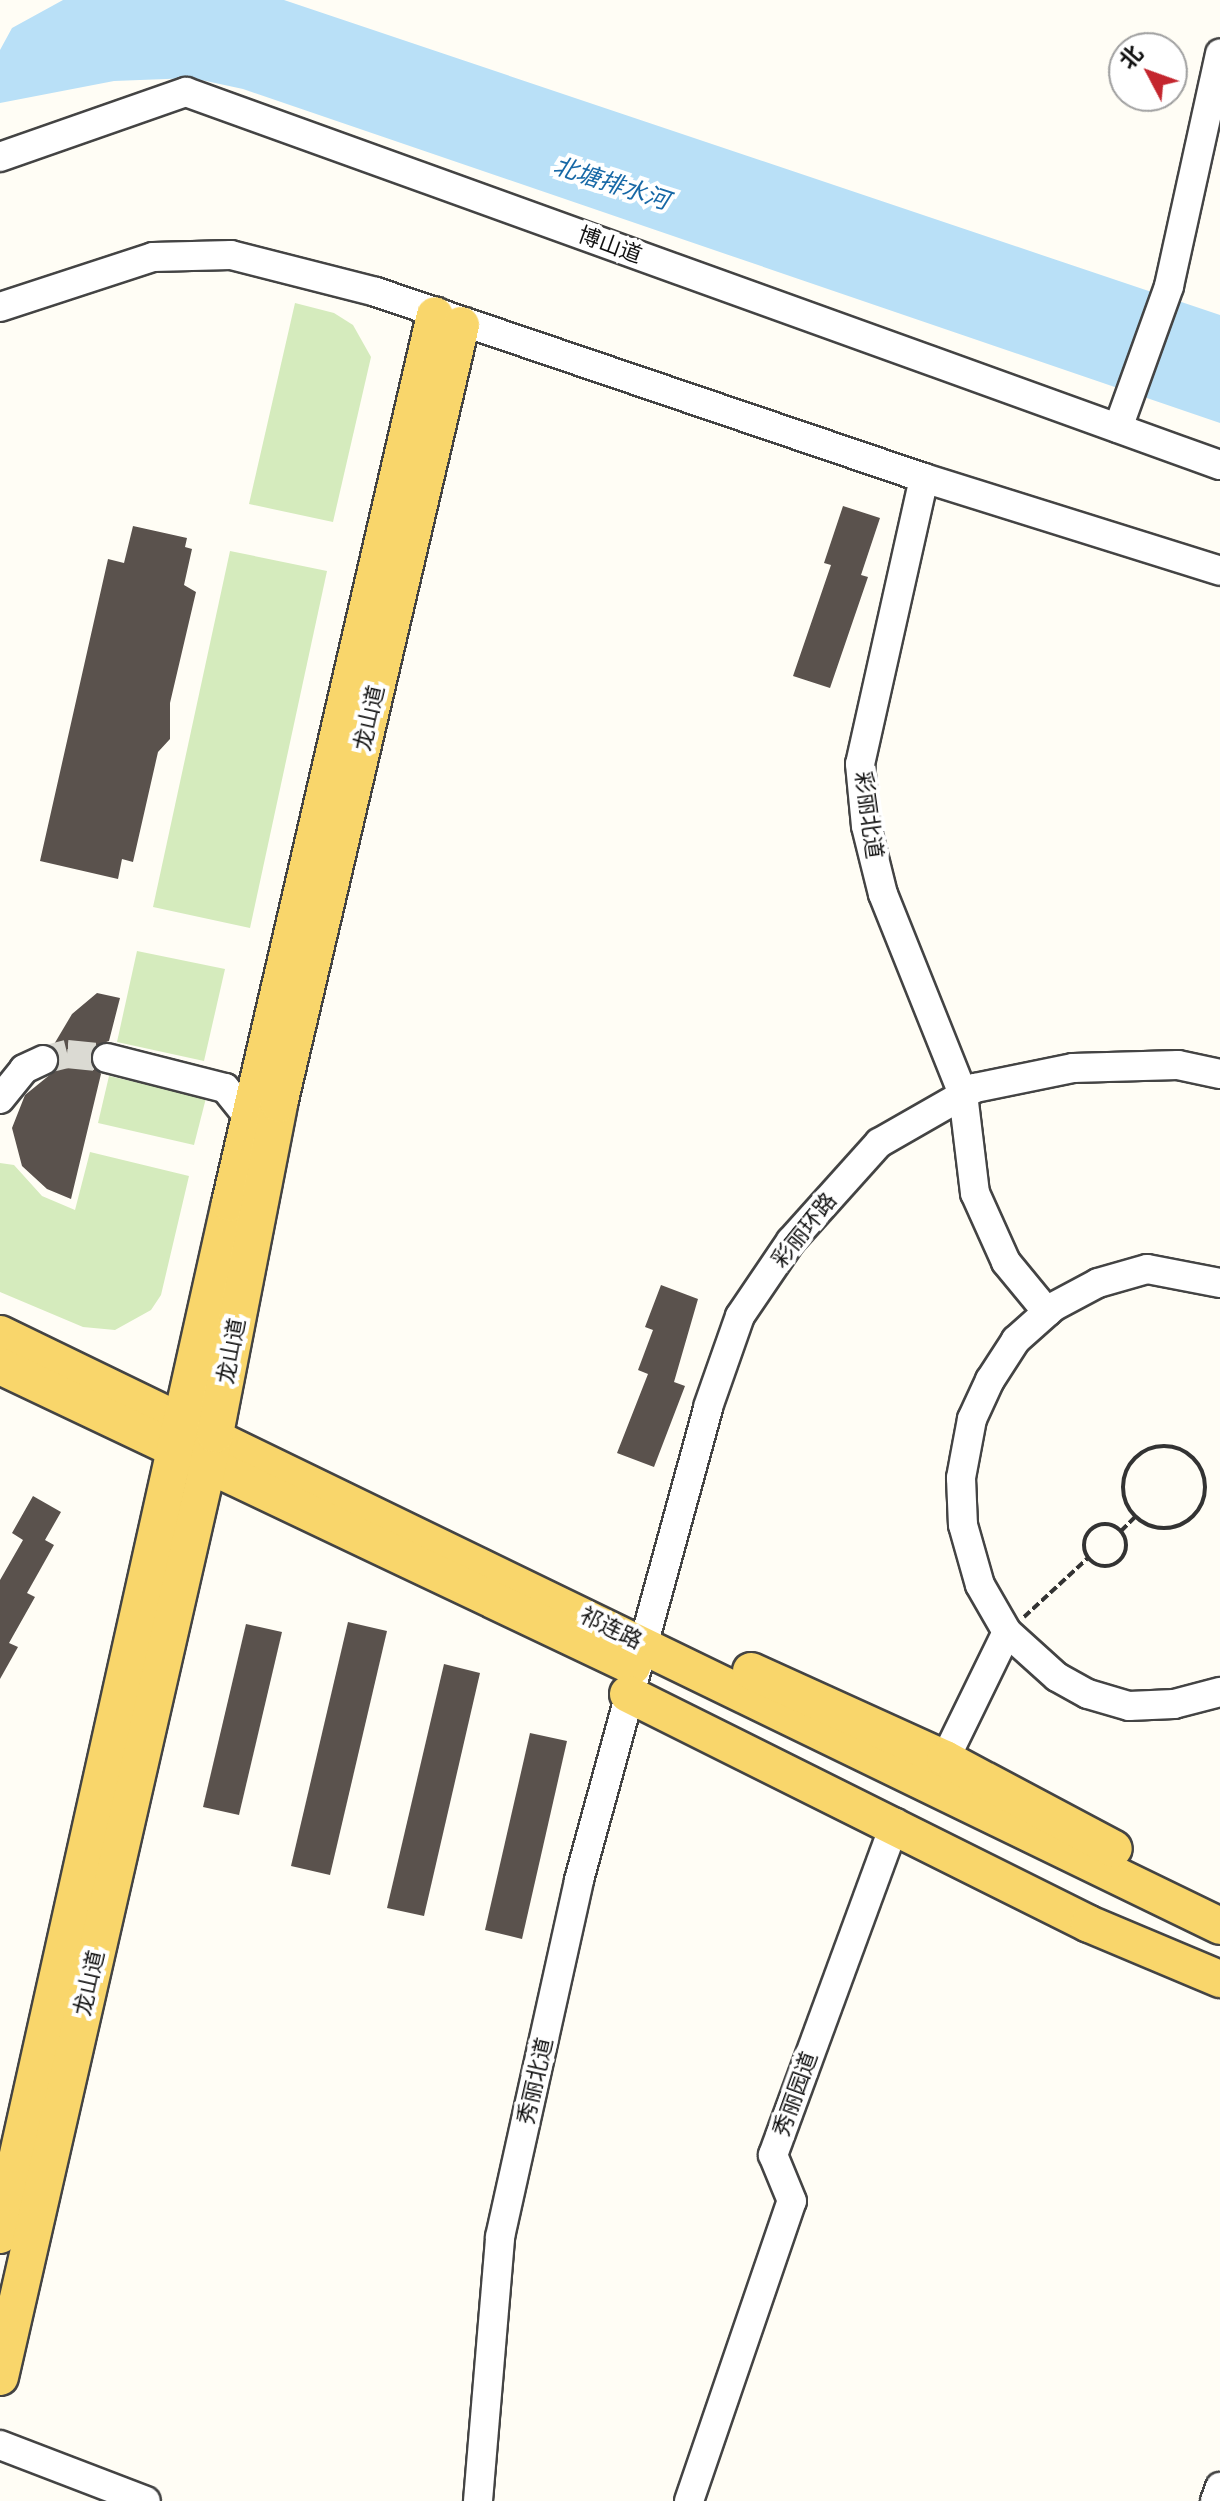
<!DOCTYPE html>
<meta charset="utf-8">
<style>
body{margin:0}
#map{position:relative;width:1220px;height:2501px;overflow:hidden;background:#fffdf5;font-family:Bitter,"Noto Sans SC",serif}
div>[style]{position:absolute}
.green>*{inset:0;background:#d5ebbd}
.water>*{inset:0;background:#b9e0f7}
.building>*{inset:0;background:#5a524d}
.minor-tunnel>*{height:28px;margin-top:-14px;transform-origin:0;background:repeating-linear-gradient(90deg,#dbdad3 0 28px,transparent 0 42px)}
.path>*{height:4px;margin-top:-2px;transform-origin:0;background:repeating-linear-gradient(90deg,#333 0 8px,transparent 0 12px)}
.path>.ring{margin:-2px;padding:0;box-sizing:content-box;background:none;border:4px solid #333;border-radius:50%}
.roads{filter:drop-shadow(2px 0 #444) drop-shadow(-2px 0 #444) drop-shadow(0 2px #444) drop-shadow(0 -2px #444)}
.minor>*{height:28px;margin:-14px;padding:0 14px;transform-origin:14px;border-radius:14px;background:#fff}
.major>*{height:36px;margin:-18px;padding:0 18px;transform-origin:18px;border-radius:18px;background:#f9d66b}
span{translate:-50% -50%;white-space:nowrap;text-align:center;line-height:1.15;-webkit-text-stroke:8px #fff;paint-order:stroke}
.street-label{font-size:22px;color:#111}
.water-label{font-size:24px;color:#1768a6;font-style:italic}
.north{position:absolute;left:1108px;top:32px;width:80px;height:80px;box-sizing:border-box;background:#fff;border:2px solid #a0a0a0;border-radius:50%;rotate:311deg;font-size:22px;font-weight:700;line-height:32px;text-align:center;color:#111}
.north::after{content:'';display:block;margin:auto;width:28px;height:36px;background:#c4262e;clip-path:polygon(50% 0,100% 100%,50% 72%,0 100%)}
</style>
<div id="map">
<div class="green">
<div style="clip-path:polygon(295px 303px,334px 313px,353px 325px,371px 357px,333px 522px,249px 504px)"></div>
<div style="clip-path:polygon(230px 551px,327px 571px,250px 928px,153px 907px)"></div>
<div style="clip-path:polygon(137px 951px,225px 969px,204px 1061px,117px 1042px)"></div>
<div style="clip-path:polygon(109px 1076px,206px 1098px,194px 1145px,98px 1123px)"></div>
<div style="clip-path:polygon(90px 1152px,189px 1176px,161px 1295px,151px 1310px,115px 1330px,83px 1327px,0 1292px,0 1163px,14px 1165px,42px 1196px,75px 1210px)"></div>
</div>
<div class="water">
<div style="clip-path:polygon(63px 0,284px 0,1220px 315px,1220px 423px,243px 89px,192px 78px,114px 81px,0 103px,0 50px,12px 28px)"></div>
</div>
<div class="building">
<div style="clip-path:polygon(843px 506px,880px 518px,861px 575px,868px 577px,830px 688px,793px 676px,831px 565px,824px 563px)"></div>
<div style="clip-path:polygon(133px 526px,187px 538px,185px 547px,192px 549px,184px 585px,196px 592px,170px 703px,170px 739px,158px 752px,133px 862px,122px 859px,118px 879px,40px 861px,108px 559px,124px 563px)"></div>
<div style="clip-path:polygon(97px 993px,120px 998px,109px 1041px,95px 1046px,90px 1055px,101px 1074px,71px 1199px,47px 1189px,22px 1166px,12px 1128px,25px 1095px,57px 1069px,59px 1053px,53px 1046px,72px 1014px)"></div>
<div style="clip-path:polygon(661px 1285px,698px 1299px,674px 1382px,685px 1386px,654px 1467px,617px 1453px,648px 1374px,638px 1370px,653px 1330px,645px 1327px)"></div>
<div style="clip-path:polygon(33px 1496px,61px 1512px,45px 1540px,54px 1545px,27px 1593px,35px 1597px,9px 1643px,18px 1647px,0 1679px,0 1580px,23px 1540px,12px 1533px)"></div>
<div style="clip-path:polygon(348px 1622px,387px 1631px,330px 1875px,291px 1866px)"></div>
<div style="clip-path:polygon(246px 1624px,282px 1632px,239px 1815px,203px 1807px)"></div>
<div style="clip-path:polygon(444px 1664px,480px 1673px,424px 1916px,387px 1908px)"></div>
<div style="clip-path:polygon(530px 1733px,567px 1741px,522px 1939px,485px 1930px)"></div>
</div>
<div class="minor-tunnel">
<div style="left:43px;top:1060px;width:25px;rotate:-14deg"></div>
<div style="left:67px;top:1054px;width:40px;rotate:5.7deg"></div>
</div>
<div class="path">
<div class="ring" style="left:1123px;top:1446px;width:78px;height:78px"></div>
<div class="ring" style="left:1084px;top:1524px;width:38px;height:38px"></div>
<div style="left:1121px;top:1531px;width:20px;rotate:-45deg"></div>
<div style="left:1024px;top:1617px;width:87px;rotate:-42.7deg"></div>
</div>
<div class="roads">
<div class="minor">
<div style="left:0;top:157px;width:197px;rotate:-19.3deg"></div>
<div style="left:186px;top:92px;width:1099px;rotate:19.84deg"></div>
<div style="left:0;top:307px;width:161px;rotate:-18.1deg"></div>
<div style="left:153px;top:257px;width:78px;rotate:-1.5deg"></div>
<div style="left:231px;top:255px;width:150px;rotate:14.3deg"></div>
<div style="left:376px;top:292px;width:579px;rotate:18.75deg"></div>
<div style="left:924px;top:478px;width:310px;rotate:17.4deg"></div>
<div style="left:1118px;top:428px;width:151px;rotate:-70.2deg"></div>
<div style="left:1169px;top:286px;width:238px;rotate:-77.6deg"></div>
<div style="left:924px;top:478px;width:293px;rotate:102.6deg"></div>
<div style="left:860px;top:764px;width:62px;rotate:84.5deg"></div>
<div style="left:866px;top:826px;width:70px;rotate:76deg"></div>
<div style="left:883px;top:894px;width:215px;rotate:68.2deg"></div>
<div style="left:963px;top:1094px;width:100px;rotate:83.1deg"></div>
<div style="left:975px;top:1193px;width:76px;rotate:65.8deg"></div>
<div style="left:1006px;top:1262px;width:65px;rotate:50.6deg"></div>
<div style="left:107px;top:1058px;width:122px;rotate:14.3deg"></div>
<div style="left:225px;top:1088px;width:40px;rotate:51deg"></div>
<div style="left:0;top:1099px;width:38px;rotate:-51deg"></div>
<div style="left:24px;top:1069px;width:21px;rotate:-25deg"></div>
<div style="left:1220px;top:1283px;width:74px;rotate:-169.1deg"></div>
<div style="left:1147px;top:1269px;width:51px;rotate:164.1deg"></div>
<div style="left:1098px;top:1283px;width:51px;rotate:151.9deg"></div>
<div style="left:1053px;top:1307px;width:50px;rotate:138.3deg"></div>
<div style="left:1016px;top:1340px;width:48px;rotate:123deg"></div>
<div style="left:990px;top:1380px;width:43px;rotate:114.8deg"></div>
<div style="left:972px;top:1419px;width:60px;rotate:100.6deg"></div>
<div style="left:961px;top:1478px;width:47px;rotate:87.6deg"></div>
<div style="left:963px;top:1525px;width:62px;rotate:74.2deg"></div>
<div style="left:980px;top:1585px;width:54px;rotate:60.1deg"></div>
<div style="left:1007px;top:1632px;width:67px;rotate:42deg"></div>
<div style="left:1057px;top:1677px;width:35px;rotate:29deg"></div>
<div style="left:1088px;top:1694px;width:43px;rotate:16.3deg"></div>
<div style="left:1129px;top:1706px;width:45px;rotate:-2.5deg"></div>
<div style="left:1174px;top:1704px;width:48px;rotate:-14.6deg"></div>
<div style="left:945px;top:1759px;width:141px;rotate:-64deg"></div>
<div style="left:0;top:2445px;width:156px;rotate:21deg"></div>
<div style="left:478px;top:2501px;width:265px;rotate:-85.2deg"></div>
<div style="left:500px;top:2237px;width:366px;rotate:-77.5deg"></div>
<div style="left:579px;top:1880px;width:490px;rotate:-74.7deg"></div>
<div style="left:708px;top:1407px;width:96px;rotate:-70.6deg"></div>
<div style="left:740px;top:1316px;width:91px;rotate:-55.8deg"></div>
<div style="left:791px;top:1241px;width:132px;rotate:-48.1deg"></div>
<div style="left:879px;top:1143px;width:111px;rotate:-29.8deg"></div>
<div style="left:975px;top:1088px;width:100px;rotate:-11.5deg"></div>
<div style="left:1073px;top:1068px;width:105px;rotate:-1.6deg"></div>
<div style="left:1178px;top:1065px;width:43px;rotate:12.1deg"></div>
<div style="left:689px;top:2501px;width:317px;rotate:-71.1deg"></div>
<div style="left:792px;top:2201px;width:50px;rotate:-112.4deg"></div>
<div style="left:773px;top:2155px;width:354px;rotate:-69.8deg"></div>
<div style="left:1215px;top:2501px;width:15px;rotate:-70deg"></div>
</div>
<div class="major">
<div style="left:0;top:1334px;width:1356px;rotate:25.88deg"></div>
<div style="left:0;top:1366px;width:700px;rotate:25.39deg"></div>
<div style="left:751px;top:1671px;width:213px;rotate:24.4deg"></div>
<div style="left:945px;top:1759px;width:191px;rotate:28deg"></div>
<div style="left:628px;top:1694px;width:515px;rotate:26.52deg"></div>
<div style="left:1089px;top:1924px;width:142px;rotate:22.8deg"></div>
<div style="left:0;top:2235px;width:1057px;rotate:-77.44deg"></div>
<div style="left:230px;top:1203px;width:911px;rotate:-77deg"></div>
<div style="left:0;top:2377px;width:967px;rotate:-77.16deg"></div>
<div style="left:215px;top:1434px;width:336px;rotate:-79deg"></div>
<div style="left:279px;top:1104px;width:800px;rotate:-76.85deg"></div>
</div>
</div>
<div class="street-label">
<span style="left:610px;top:245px;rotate:20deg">博山道</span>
<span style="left:369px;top:718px;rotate:-77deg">龙山道</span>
<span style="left:869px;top:815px;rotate:82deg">彩丽北道</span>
<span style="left:804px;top:1230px;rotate:-51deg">彩丽环路</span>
<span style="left:231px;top:1351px;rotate:-79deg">龙山道</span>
<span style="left:611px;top:1628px;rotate:26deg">祁连路</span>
<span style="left:89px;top:1983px;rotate:-77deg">龙山道</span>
<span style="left:535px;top:2081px;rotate:-77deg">秀丽北道</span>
<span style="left:795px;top:2094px;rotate:-70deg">秀丽园道</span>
</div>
<div class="water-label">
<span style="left:611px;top:184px;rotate:18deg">北塘排水河</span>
</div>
<div class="north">北</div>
</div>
